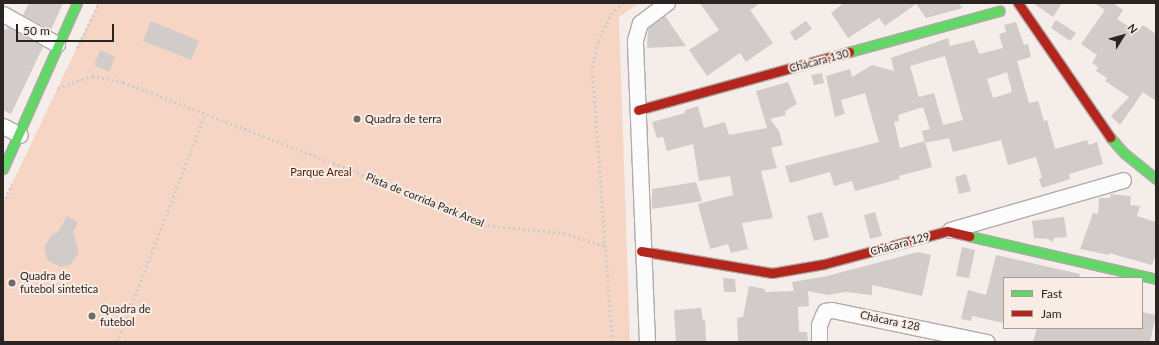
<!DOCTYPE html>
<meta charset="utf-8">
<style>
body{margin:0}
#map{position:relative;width:1159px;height:345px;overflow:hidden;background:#f4edea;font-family:Lato,sans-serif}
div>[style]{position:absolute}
.green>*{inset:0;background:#f7d5c4}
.building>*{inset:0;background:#d1ccc9}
.path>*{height:2.5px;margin-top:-1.25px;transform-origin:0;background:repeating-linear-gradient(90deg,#cecccb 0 2px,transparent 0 5px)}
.roads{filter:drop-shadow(1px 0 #b0aba9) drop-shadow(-1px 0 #b0aba9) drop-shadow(0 1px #b0aba9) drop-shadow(0 -1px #b0aba9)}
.street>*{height:15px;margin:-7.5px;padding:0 7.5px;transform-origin:7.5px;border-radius:7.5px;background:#fdfcfc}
.fast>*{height:9px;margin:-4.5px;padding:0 4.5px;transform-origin:4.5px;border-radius:4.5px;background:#63d668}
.jam>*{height:9px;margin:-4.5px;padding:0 4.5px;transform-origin:4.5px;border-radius:4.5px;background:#b3261e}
.dots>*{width:11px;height:11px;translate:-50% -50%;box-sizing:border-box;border:2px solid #f9ece5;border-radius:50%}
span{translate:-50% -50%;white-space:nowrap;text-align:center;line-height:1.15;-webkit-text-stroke:4px #f9ece5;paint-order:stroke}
.street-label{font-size:11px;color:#2a2523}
.poi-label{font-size:11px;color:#2a2523}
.left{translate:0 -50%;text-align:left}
.park-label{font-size:11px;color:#4a1b00}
.frame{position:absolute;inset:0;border:4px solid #2a2523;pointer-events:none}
.legend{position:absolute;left:1003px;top:277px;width:140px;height:52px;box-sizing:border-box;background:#f9ece5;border:1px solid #a69c97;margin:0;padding:5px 7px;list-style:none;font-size:12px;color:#2a2523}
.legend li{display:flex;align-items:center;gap:8px;height:20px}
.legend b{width:20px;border:1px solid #a69c97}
.north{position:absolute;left:1103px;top:16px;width:40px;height:40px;-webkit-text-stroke:3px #f9ece5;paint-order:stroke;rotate:53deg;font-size:11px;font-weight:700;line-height:16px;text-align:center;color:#2a2523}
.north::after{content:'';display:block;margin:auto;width:14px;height:18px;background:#2a2523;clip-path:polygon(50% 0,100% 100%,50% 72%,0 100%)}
.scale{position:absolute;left:16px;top:24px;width:98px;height:18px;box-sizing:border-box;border:2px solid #2a2523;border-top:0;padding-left:5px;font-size:12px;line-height:14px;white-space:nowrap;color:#2a2523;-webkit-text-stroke:3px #f9ece5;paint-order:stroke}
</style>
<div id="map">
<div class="green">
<div style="clip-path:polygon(98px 3px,639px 3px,619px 17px,630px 342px,3px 342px,3px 203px)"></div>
</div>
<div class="building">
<div style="clip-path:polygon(29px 3px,63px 3px,51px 30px,23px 15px)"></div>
<div style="clip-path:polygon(700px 3px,760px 3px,750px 10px,773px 43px,746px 62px,740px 53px,737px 55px,707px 76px,689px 50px,719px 30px)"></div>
<div style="clip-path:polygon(844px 3px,958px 3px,963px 8px,926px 18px,916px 4px,885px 26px,879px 18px,848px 38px,831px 13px)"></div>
<div style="clip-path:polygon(1033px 3px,1062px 3px,1053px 17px)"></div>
<div style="clip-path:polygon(1094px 3px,1113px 3px,1123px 10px,1117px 19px,1137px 32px,1143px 25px,1156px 34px,1156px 101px,1143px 92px,1120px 125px,1111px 116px,1129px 97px,1105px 81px,1107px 78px,1096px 71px,1098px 67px,1092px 63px,1097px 55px,1081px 44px,1105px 10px)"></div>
<div style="clip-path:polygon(665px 16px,686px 46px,647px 48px,648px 29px)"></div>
<div style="clip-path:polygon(1056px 20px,1076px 33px,1070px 41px,1051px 28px)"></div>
<div style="clip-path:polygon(151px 21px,199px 41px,191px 60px,143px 41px)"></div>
<div style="clip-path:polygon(806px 21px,812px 29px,795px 41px,790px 32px)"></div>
<div style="clip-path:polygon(evenodd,1016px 22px,1024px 45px,1028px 44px,1031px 57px,1017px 61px,1029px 103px,1038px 101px,1044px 121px,1047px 120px,1055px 149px,1087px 140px,1089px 145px,1097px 142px,1103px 164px,1069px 174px,1070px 179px,1042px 188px,1039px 179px,1042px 178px,1036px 157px,1008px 165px,1001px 140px,953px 152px,949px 138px,925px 143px,922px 131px,930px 129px,923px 107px,898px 115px,899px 121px,894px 122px,900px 148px,925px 141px,932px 167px,899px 176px,900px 179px,855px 191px,852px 181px,834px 186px,830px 172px,790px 183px,785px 166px,879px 142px,865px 93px,841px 100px,845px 114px,835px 117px,826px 76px,850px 69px,852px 77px,872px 65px,894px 71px,891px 58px,948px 38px,950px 46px,974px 40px,979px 54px,1003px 48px,999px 34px,1006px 32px,1004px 25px,1016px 22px,945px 56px,963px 120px,943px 125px,934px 93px,919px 97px,910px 66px,945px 56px,1016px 22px,1007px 72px,1012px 92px,993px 98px,987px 79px,1007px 72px)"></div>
<div style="clip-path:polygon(8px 27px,43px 47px,11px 114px,3px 110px,3px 28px,6px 30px)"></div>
<div style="clip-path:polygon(100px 50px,115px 57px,109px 72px,94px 65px)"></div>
<div style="clip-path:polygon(822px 73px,824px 83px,814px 85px,811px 75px)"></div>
<div style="clip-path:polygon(788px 82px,797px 104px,785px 111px,786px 115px,770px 119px,779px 131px,783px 145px,771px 148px,777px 168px,761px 171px,773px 218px,742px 223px,748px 249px,731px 253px,728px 244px,710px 249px,698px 204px,733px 195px,730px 176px,699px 181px,693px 144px,667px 151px,663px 137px,657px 138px,652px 122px,685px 113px,685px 110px,698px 106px,704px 128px,725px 122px,729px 135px,767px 128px,756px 91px)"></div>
<div style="clip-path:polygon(966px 174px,971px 191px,959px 194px,955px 177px)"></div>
<div style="clip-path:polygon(696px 182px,702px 201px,652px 209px,652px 189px)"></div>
<div style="clip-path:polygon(1111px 194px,1131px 196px,1130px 205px,1140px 206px,1137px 216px,1156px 222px,1156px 254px,1152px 265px,1109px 253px,1109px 255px,1080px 249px,1093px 213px,1098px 214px,1099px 198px,1110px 198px)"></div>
<div style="clip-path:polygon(822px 212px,829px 237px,814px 241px,807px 216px)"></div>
<div style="clip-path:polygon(875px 212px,882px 236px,870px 239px,864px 215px)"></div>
<div style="clip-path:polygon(67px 216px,78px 222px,73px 232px,79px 252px,71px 264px,61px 267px,47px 260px,44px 247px,51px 236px,58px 232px)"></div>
<div style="clip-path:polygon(1064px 217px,1067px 237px,1054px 238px,1052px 242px,1048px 239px,1034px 238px,1032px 221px)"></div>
<div style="clip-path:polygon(962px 247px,975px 250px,969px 278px,956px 276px)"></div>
<div style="clip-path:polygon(918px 252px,931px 255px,922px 296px,872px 285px,872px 295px,845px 292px,828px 295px,808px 291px,809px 306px,798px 307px,799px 332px,807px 332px,808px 342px,738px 342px,737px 318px,743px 317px,749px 286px,765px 289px,765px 292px,794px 291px,792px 282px,827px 276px)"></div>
<div style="clip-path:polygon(996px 255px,1080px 274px,1079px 278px,1004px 278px,1004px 323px,972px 316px,971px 321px,961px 319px,968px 290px,986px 295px)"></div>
<div style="clip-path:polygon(723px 278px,735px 279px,736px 292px,724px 292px)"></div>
<div style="clip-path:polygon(701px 308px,703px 320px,705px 320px,706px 342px,676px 342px,674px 310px)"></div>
<div style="clip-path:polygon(1142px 312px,1156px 315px,1150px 342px,1033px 342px,1037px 328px,1142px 328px)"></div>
</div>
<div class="path">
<div style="left:77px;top:48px;width:50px;rotate:-63.9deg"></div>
<div style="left:58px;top:88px;width:36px;rotate:-19deg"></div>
<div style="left:92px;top:76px;width:32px;rotate:11deg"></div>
<div style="left:123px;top:82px;width:236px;rotate:21.1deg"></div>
<div style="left:343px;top:167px;width:152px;rotate:22.5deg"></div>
<div style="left:483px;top:225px;width:81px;rotate:5.6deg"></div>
<div style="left:564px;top:233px;width:43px;rotate:17.6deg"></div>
<div style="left:3px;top:203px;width:21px;rotate:-65deg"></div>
<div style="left:117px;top:342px;width:244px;rotate:-68.9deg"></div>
<div style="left:612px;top:342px;width:275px;rotate:-94.2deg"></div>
<div style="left:592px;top:68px;width:28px;rotate:-77deg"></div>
<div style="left:598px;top:41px;width:30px;rotate:-64deg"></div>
<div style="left:611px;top:14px;width:16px;rotate:-43deg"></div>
</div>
<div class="roads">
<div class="street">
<div style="left:3px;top:14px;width:62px;rotate:29.1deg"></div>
<div style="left:3px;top:126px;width:19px;rotate:28deg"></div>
<div style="left:950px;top:230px;width:180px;rotate:-16.1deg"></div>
<div style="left:647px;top:342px;width:302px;rotate:-92.3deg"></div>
<div style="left:635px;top:40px;width:18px;rotate:-74deg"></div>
<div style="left:640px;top:23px;width:34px;rotate:-37deg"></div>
<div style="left:819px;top:342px;width:17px;rotate:-90deg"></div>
<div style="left:819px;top:325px;width:9px;rotate:-69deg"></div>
<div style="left:822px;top:317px;width:7px;rotate:-63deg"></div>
<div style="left:825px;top:311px;width:7px;rotate:-8deg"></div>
<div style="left:832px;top:310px;width:158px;rotate:11.7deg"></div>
</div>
<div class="fast">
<div style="left:849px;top:52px;width:156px;rotate:-15.3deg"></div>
<div style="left:1110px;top:137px;width:21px;rotate:49deg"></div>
<div style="left:1124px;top:153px;width:41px;rotate:39.1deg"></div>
<div style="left:3px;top:169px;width:182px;rotate:-66deg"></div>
<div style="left:969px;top:236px;width:192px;rotate:12.9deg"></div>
</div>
<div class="jam">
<div style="left:1018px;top:3px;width:163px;rotate:55.5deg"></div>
<div style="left:638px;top:110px;width:219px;rotate:-15.4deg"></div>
<div style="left:641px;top:251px;width:133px;rotate:9.5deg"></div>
<div style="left:772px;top:273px;width:53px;rotate:-9.8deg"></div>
<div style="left:824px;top:264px;width:127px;rotate:-15deg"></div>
<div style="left:947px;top:231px;width:23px;rotate:13deg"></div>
</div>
</div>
<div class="dots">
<div style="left:357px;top:119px;background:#716b69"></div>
<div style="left:12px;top:283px;background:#716b69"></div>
<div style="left:92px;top:316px;background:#716b69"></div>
</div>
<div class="street-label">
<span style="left:819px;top:61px;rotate:-15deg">Chácara 130</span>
<span style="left:425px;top:200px;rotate:22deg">Pista de corrida Park Areal</span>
<span style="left:900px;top:244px;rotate:-15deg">Chácara 129</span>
<span style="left:890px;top:321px;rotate:12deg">Chácara 128</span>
</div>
<div class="poi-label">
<span class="left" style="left:365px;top:119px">Quadra de terra</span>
<span class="left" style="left:20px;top:283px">Quadra de<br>futebol sintetica</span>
<span class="left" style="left:100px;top:316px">Quadra de<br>futebol</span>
</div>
<div class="park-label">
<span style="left:321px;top:172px">Parque Areal</span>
</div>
<div class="frame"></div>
<ul class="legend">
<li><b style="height:5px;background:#63d668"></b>Fast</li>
<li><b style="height:5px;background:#b3261e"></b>Jam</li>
</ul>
<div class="north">N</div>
<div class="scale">50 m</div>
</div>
